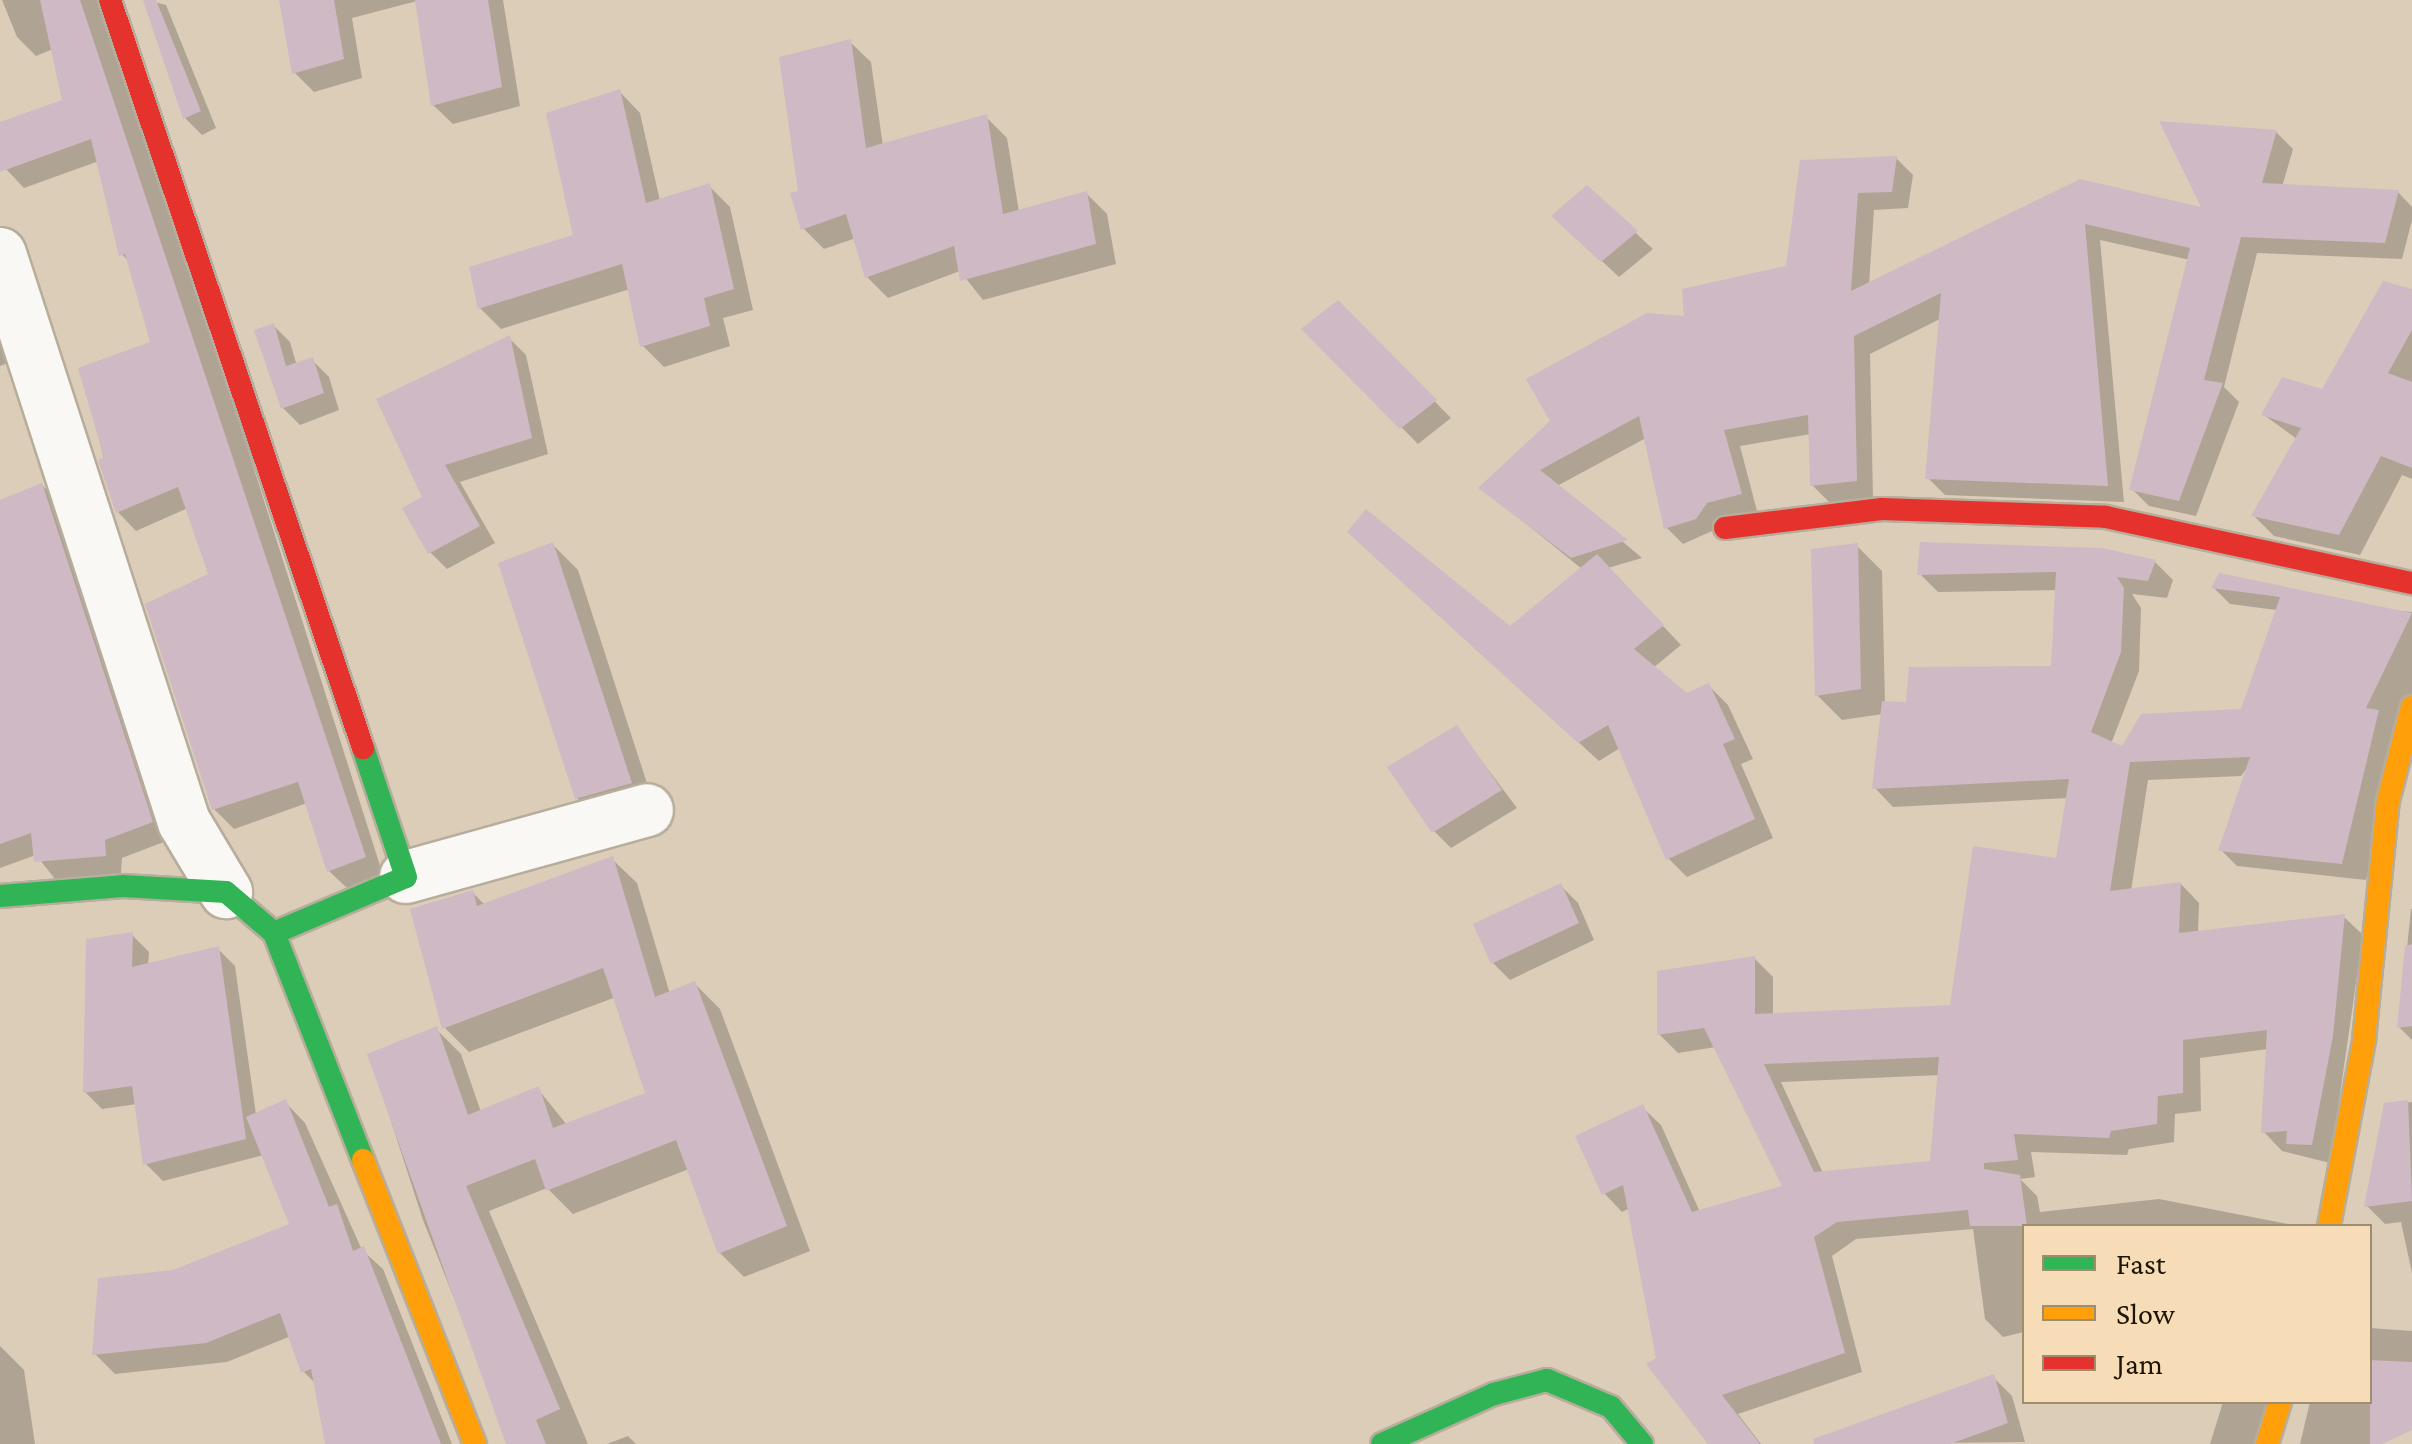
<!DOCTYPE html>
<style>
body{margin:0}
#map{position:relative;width:2412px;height:1444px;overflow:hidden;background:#dbcdb8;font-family:"Crimson Pro",serif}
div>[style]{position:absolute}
.shadow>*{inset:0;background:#0003}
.building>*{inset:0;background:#cfb9c4}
.roads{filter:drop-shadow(2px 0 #b7ad9c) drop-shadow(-2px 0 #b7ad9c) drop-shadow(0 2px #b7ad9c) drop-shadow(0 -2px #b7ad9c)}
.street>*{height:52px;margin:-26px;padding:0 26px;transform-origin:26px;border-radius:26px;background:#faf8f4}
.fast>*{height:22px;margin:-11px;padding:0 11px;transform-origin:11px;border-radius:11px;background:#30b455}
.slow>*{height:22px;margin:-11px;padding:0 11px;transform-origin:11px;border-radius:11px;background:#ff9f0a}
.jam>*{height:22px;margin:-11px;padding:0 11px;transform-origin:11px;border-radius:11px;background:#e5322d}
span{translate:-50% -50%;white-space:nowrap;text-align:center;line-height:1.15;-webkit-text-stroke:8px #f6ddb7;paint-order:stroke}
.legend{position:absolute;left:2022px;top:1224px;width:350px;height:180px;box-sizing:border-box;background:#f6ddb7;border:2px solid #9f8d70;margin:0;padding:12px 18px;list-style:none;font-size:30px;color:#1c1406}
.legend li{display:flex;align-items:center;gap:20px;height:50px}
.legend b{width:50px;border:2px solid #9f8d70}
</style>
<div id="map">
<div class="shadow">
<div style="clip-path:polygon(2px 0,105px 0,383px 875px,348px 889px,329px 871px,307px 803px,234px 829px,215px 810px,148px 605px,211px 575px,188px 508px,136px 531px,118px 512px,81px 370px,153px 344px,130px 263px,122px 254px,99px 161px,24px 188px,6px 169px,0 125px,65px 102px,53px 49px,36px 56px,17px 37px)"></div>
<div style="clip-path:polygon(146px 0,166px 5px,216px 128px,202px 135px,185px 118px)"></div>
<div style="clip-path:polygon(282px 0,503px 0,520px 106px,453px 124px,433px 105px,417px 1px,352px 18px,362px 78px,314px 92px,295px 73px)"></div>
<div style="clip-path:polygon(850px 42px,871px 62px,883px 146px,986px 117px,1007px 138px,1019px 212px,1087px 194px,1107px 214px,1116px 264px,983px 300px,960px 271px,888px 298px,867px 277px,856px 238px,824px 249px,803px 228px,800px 192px)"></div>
<div style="clip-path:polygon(620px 92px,640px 113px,660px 201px,709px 186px,730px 207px,753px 310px,723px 318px,730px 346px,664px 367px,643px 346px,630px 289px,501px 329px,480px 308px,575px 236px)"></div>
<div style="clip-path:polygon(2276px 132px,2293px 149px,2282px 187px,2398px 192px,2412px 207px,2412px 220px,2402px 259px,2257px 253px,2224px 387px,2239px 402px,2196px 516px,2149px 506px,2132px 489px,2190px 260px,2100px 240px,2124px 502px,1945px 495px,1928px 478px,1942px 318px,1870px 354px,1873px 497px,1829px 502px,1812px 485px,1811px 434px,1740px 446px,1757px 511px,1683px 544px,1666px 527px,1646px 438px,1557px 486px,1642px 558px,1608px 568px,1681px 645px,1653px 668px,1687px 696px,1709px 686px,1728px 705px,1753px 759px,1741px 764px,1773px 838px,1687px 877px,1668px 858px,1620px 748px,1599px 761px,1369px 551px,1510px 629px,1582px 569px,1482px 488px,1687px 319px,1788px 268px,1803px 163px,1896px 158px,1913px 175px,1908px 208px,1874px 210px,1869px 285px,2081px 182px,2206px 211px)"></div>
<div style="clip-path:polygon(1587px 188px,1653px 249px,1619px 277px,1571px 232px)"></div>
<div style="clip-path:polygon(2412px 292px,2412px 479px,2402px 475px,2360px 555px,2274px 536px,2254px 516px,2297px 439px,2264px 415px,2324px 392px)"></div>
<div style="clip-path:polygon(1338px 303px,1451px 418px,1418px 444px,1305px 329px)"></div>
<div style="clip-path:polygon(0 314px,13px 361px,0 366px)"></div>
<div style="clip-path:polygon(273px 325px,290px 342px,297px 366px,312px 360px,329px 377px,339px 410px,300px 425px,283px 408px)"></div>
<div style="clip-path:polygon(509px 338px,526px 355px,548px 454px,460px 482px,495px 543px,447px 569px,430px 552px,426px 498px)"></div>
<div style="clip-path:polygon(42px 485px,60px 503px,169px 840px,122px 858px,121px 873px,55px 879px,36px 855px,0 868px,0 611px)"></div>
<div style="clip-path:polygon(553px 545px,578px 570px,655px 808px,602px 823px,577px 798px)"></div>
<div style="clip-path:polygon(evenodd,1857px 546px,1882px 571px,1885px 704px,1908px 704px,2054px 668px,2058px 590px,1938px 592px,1920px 574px,2155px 562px,2173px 580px,2167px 598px,2132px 594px,2141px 608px,2139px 671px,2111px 744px,2123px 749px,2247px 712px,2369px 608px,2412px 612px,2412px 700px,2366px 880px,2237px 866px,2221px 850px,2250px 764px,2241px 776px,2148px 780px,2131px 891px,2181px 884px,2199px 903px,2198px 933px,2344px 917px,2363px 935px,2330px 1163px,2282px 1151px,2264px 1132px,2268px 1049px,2200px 1058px,2201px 1111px,2175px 1114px,2174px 1142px,2129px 1149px,2127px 1155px,2031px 1152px,2035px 1177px,2020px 1179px,2037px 1196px,2040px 1212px,2159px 1199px,2299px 1226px,2024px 1226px,2024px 1332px,2003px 1337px,1985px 1319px,1973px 1229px,1856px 1239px,1832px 1256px,1862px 1372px,1738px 1414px,1761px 1444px,1708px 1444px,1659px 1359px,1630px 1208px,1622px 1212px,1604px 1193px,1642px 1107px,1661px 1125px,1700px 1212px,1786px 1187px,1716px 1047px,1678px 1053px,1659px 1034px,1754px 958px,1773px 977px,1773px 1016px,1952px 1007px,2058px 861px,2068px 798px,1893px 807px,1875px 788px,1883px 714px,1842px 720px,1817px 695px,1857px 546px,1940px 1075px,1933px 1164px,1823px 1173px,1781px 1082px,1940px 1075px)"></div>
<div style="clip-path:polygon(2214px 588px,2308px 595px,2322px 616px,2230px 604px)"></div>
<div style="clip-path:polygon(1457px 728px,1517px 808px,1451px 848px,1434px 831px)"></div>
<div style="clip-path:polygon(612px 859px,637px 883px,670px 994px,695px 984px,720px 1009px,810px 1251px,744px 1277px,720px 1253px,689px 1169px,573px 1214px,547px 1188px,489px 1211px,588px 1444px,512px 1444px,423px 1220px,370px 1056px,436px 1029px,461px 1054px,481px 1112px,538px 1089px,567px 1125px,648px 1094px,616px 997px,469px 1052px,444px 1027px,472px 892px,485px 905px)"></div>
<div style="clip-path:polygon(1561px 886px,1578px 903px,1594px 940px,1510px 980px,1493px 963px)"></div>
<div style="clip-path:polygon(2411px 909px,2412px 909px,2412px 1040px,2399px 1027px)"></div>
<div style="clip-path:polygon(132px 935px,149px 952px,148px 965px,218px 949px,235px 966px,256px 1115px,285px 1102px,305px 1123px,362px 1250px,383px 1269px,452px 1444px,328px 1444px,316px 1384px,303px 1371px,291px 1336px,227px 1362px,115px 1374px,95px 1354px,173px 1273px,292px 1225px,264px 1155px,163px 1181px,146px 1164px,137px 1104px,102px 1109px,85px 1092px)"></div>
<div style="clip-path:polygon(2412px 1102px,2412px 1273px,2401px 1222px,2385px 1224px,2367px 1206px,2386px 1105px)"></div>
<div style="clip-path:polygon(2370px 1328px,2412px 1331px,2412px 1428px,2372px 1444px,2300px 1444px,2310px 1402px,2370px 1402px)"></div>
<div style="clip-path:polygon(0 1346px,24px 1370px,35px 1444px,0 1444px)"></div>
<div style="clip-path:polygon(1993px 1377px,2012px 1396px,2025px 1442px,1833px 1444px)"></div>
<div style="clip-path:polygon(2154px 1402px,2275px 1402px,2262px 1444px,2210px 1444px,2223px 1402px)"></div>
<div style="clip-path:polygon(628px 1436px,636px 1444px,607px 1444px)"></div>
</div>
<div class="building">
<div style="clip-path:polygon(40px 0,80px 0,366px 857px,327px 872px,298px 782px,212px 810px,145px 604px,208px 574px,178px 487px,116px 513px,98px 460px,104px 457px,78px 368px,150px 342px,125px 254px,119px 256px,91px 139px,0 172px,0 122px,62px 100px)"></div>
<div style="clip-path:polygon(143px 0,156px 0,201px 111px,183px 119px)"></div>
<div style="clip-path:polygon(279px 0,334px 0,344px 59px,292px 74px)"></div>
<div style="clip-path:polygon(415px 0,488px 0,502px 87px,431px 106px)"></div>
<div style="clip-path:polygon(851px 39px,866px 148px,987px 114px,1003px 214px,1087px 191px,1096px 244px,960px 281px,954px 246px,865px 278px,846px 214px,801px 230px,790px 193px,798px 191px,779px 57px)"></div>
<div style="clip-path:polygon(620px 89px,646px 203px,710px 183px,734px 289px,704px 298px,710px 326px,640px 347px,622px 264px,478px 309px,469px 267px,573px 235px,546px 113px)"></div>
<div style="clip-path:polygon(2159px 121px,2277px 130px,2262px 183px,2399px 190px,2385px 243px,2241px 237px,2204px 380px,2223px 383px,2179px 501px,2129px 490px,2190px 248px,2085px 224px,2108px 486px,1925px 479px,1941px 293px,1854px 336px,1857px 481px,1810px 486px,1808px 415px,1724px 430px,1742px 494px,1707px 503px,1696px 519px,1664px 529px,1639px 416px,1540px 470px,1628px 540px,1571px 558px,1478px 488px,1550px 421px,1526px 379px,1647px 313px,1684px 316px,1682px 289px,1786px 266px,1800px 160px,1897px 156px,1892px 192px,1858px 193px,1851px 291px,2080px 179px,2201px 207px)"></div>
<div style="clip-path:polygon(1587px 185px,1638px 231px,1601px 262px,1551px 216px)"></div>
<div style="clip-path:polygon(2383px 281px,2412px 289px,2412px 330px,2388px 373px,2412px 382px,2412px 468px,2381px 456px,2339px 535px,2251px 516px,2301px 428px,2261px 415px,2282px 377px,2322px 389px)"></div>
<div style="clip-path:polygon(1338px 300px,1437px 400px,1400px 429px,1301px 329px)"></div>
<div style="clip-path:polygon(274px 323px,286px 366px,313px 357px,324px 393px,281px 409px,254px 330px)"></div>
<div style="clip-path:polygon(510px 335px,532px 438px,445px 465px,480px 526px,428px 554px,402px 508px,422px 497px,376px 399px)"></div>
<div style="clip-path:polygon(42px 483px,153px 822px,105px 840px,106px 856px,34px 862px,31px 833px,0 844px,0 500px)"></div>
<div style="clip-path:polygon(1366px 509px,1510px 626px,1597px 554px,1664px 625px,1634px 649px,1687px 693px,1709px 683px,1735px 739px,1723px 744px,1755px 819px,1666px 860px,1608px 725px,1578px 743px,1347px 532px)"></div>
<div style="clip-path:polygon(553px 542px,632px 783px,575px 799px,498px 563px)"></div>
<div style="clip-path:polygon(evenodd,1920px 542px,2102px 548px,2156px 560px,2148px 581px,2117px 577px,2124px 588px,2121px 652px,2091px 732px,2122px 746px,2141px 714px,2241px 709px,2280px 597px,2211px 588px,2219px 573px,2412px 613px,2366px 708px,2379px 710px,2342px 864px,2218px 851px,2250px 757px,2130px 762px,2110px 891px,2181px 882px,2179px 933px,2345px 914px,2333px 1036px,2312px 1145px,2286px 1144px,2287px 1131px,2261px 1133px,2267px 1030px,2183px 1040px,2183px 1093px,2158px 1096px,2157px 1124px,2111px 1131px,2109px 1138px,2014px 1134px,2018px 1160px,1984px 1163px,1984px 1169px,2020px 1175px,2027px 1226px,1970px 1226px,1968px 1210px,1837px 1222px,1814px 1237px,1845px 1353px,1722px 1395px,1760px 1444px,1708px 1444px,1646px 1364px,1656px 1358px,1623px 1185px,1602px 1195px,1575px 1136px,1643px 1104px,1692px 1212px,1782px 1186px,1704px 1028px,1657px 1035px,1657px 971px,1755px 956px,1755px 1014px,1950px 1005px,1973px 846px,2056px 858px,2069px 779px,1872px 789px,1882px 701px,1906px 702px,1909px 667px,2051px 666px,2056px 572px,1917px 575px,1920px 542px,1939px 1057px,1930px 1161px,1814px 1172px,1764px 1064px,1939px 1057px)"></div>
<div style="clip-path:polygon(1858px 543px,1861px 689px,1815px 696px,1811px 549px)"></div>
<div style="clip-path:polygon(1457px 725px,1502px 790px,1432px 833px,1387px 767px)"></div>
<div style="clip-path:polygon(613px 856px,655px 997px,695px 981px,787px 1226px,718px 1254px,676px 1140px,546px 1191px,535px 1159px,466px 1186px,560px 1409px,536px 1420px,546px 1444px,506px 1444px,367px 1054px,437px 1026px,468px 1115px,539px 1086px,553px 1128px,645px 1093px,603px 968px,442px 1029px,410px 909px,473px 890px,477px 906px)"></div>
<div style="clip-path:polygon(1561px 883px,1579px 923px,1491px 964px,1473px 924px)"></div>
<div style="clip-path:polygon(133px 932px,132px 967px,219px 946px,246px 1139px,143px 1165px,132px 1086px,83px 1093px,86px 939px)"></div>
<div style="clip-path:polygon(2412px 944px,2412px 1026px,2397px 1028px,2405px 946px)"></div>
<div style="clip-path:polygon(286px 1099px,329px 1207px,337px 1204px,353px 1251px,364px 1246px,441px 1444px,325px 1444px,311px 1369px,301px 1373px,280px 1313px,206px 1343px,92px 1355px,98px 1278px,173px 1270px,289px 1224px,246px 1117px)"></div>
<div style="clip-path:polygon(2408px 1100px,2412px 1201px,2364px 1207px,2384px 1103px)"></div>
<div style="clip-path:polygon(2370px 1360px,2412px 1362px,2412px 1430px,2382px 1444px,2370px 1444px)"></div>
<div style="clip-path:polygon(1994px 1374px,2008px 1423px,1950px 1444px,1814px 1444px,1813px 1439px)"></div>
</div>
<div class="roads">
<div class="street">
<div style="left:0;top:254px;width:597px;rotate:72.05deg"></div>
<div style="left:184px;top:822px;width:82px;rotate:59deg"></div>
<div style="left:406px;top:877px;width:250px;rotate:-15.5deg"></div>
</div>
<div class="fast">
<div style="left:0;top:896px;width:123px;rotate:-4.6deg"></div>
<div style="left:123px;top:886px;width:103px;rotate:3.3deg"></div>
<div style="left:226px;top:892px;width:63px;rotate:40.5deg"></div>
<div style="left:274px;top:933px;width:244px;rotate:68.6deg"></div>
<div style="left:274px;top:933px;width:143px;rotate:-23deg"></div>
<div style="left:406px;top:877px;width:136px;rotate:-108.4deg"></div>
<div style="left:1382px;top:1444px;width:123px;rotate:-24.1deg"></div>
<div style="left:1494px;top:1394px;width:55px;rotate:-14.8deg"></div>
<div style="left:1547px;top:1380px;width:69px;rotate:22.9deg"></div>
<div style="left:1611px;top:1407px;width:48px;rotate:50deg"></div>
</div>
<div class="slow">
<div style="left:363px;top:1160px;width:305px;rotate:68.5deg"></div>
<div style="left:2329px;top:1226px;width:189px;rotate:-79.3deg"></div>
<div style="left:2364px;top:1040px;width:240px;rotate:-84.3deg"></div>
<div style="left:2388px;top:801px;width:97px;rotate:-75.7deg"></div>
<div style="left:2267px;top:1444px;width:44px;rotate:-72.8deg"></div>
</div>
<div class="jam">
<div style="left:110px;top:0;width:790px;rotate:71.31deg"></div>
<div style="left:1725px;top:528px;width:158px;rotate:-6.9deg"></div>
<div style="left:1882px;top:509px;width:224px;rotate:2deg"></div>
<div style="left:2106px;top:517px;width:313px;rotate:12.2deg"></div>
</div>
</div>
<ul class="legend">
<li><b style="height:12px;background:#30b455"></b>Fast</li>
<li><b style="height:12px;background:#ff9f0a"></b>Slow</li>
<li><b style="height:12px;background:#e5322d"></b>Jam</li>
</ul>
</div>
